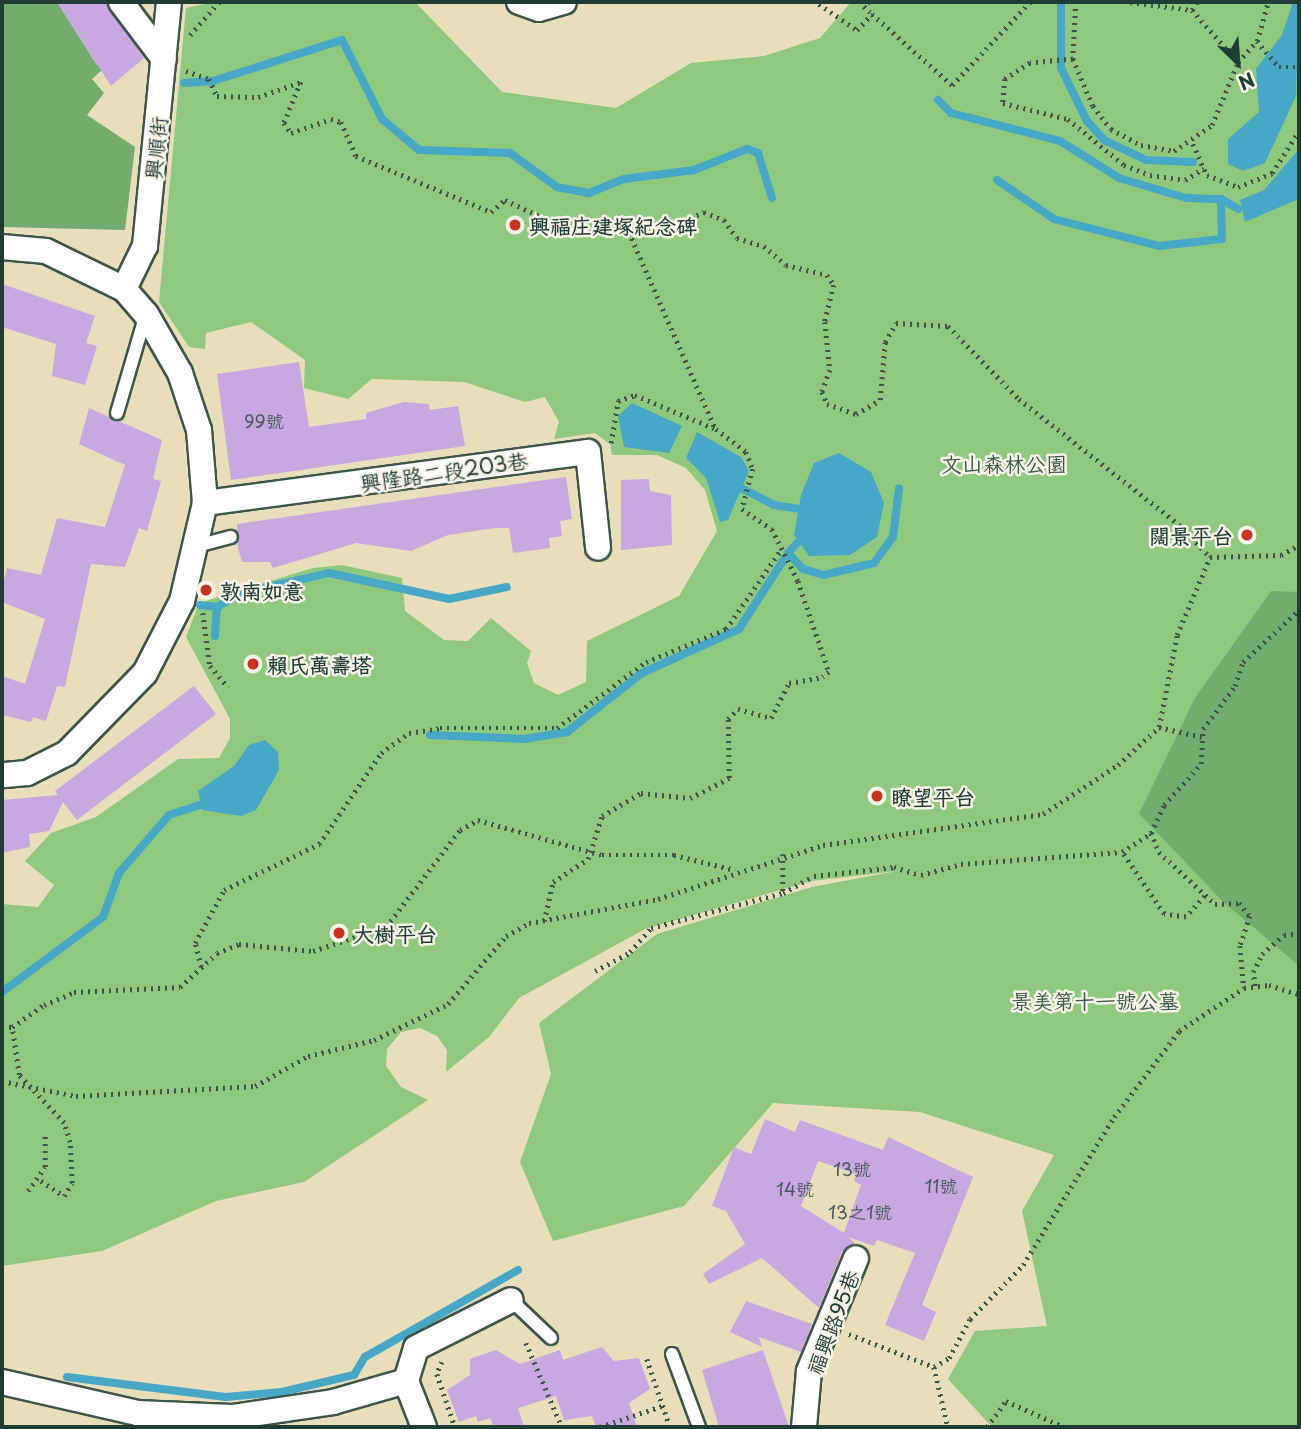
<!DOCTYPE html>
<meta charset="utf-8">
<style>
body{margin:0}
#map{position:relative;width:1301px;height:1429px;overflow:hidden;background:#e8deba;font-family:"Playpen Sans","LXGW WenKai TC",sans-serif}
div>[style]{position:absolute}
.green>*{inset:0;background:#8ec97e}
.forest>*{inset:0;background:#72ad6d}
.water>*{inset:0;background:#47a7c6}
.stream>*{height:8px;margin:-4px;padding:0 4px;transform-origin:4px;border-radius:4px;background:#47a7c6}
.building>*{inset:0;background:#c9a7e0}
.path>*{height:4.5px;margin-top:-2.25px;transform-origin:0;background:repeating-linear-gradient(90deg,#3d5548 0 2px,transparent 0 7px)}
.roads{filter:drop-shadow(2px 0 #3d5548) drop-shadow(-2px 0 #3d5548) drop-shadow(0 2px #3d5548) drop-shadow(0 -2px #3d5548)}
.service>*{height:12px;margin:-6px;padding:0 6px;transform-origin:6px;border-radius:6px;background:#fff}
.minor>*{height:24px;margin:-12px;padding:0 12px;transform-origin:12px;border-radius:12px;background:#fff}
.path-bridge>*{height:4.5px;margin-top:-2.25px;transform-origin:0;background:repeating-linear-gradient(90deg,#3d5548 0 2px,transparent 0 7px)}
.dots>*{width:19px;height:19px;translate:-50% -50%;box-sizing:border-box;border:4px solid #f7f3e8;border-radius:50%}
span{translate:-50% -50%;white-space:nowrap;text-align:center;line-height:1.15;-webkit-text-stroke:5px #f7f3e8;paint-order:stroke}
.number-label{font-size:18px;color:#4a585f}
.number-label span{-webkit-text-stroke-width:0}
.street-label{font-size:21px;color:#1f3d34}
.poi-label{font-size:21px;color:#1f3d34;font-weight:700}
.left{translate:0 -50%;text-align:left}
.right{translate:-100% -50%;text-align:right}
.park-label{font-size:21px;color:#355943}
.frame{position:absolute;inset:0;border:4px solid #1f3d34;pointer-events:none}
.north{position:absolute;left:1203px;top:28px;width:70px;height:70px;-webkit-text-stroke:5px #f7f3e8;paint-order:stroke;rotate:155deg;font-size:19px;font-weight:700;line-height:28px;text-align:center;color:#1f3d34}
.north::after{content:'';display:block;margin:auto;width:24px;height:32px;background:#1f3d34;clip-path:polygon(50% 0,100% 100%,50% 72%,0 100%)}
</style>
<div id="map">
<div class="green">
<div style="clip-path:polygon(214px 2px,415px 2px,502px 92px,616px 108px,691px 63px,764px 56px,820px 38px,851px 2px,1299px 2px,1299px 595px,1141px 816px,1223px 902px,1299px 966px,1299px 1427px,992px 1427px,948px 1379px,975px 1331px,1047px 1326px,1022px 1211px,1054px 1155px,920px 1112px,773px 1103px,684px 1206px,553px 1241px,520px 1162px,551px 1074px,539px 1023px,657px 934px,812px 887px,897px 871px,812px 881px,645px 929px,519px 998px,489px 1037px,446px 1072px,447px 1050px,437px 1036px,420px 1028px,401px 1032px,387px 1049px,386px 1066px,401px 1087px,428px 1100px,304px 1182px,216px 1201px,102px 1251px,2px 1266px,2px 904px,38px 907px,54px 885px,25px 861px,51px 833px,96px 817px,178px 759px,219px 758px,230px 738px,230px 719px,186px 637px,199px 603px,313px 568px,342px 565px,402px 578px,405px 611px,444px 640px,468px 641px,491px 618px,531px 651px,527px 663px,534px 683px,558px 695px,586px 682px,587px 641px,679px 596px,717px 531px,705px 490px,686px 468px,657px 455px,612px 455px,610px 444px,595px 433px,554px 439px,559px 422px,545px 397px,525px 402px,464px 382px,372px 379px,348px 399px,304px 388px,305px 360px,251px 322px,206px 333px,205px 349px,189px 347px,159px 302px,186px 8px)"></div>
</div>
<div class="forest">
<div style="clip-path:polygon(2px 2px,57px 2px,97px 65px,110px 63px,92px 79px,104px 93px,87px 115px,135px 147px,125px 230px,2px 227px)"></div>
<div style="clip-path:polygon(1271px 591px,1299px 592px,1299px 966px,1223px 902px,1139px 814px,1195px 698px)"></div>
</div>
<div class="water">
<div style="clip-path:polygon(1293px 2px,1299px 2px,1296px 96px,1265px 163px,1243px 171px,1228px 164px,1228px 139px,1259px 112px,1256px 69px,1282px 35px)"></div>
<div style="clip-path:polygon(1299px 149px,1299px 199px,1245px 222px,1240px 200px,1264px 190px)"></div>
<div style="clip-path:polygon(632px 403px,682px 426px,669px 453px,624px 447px,618px 416px)"></div>
<div style="clip-path:polygon(697px 432px,741px 457px,749px 471px,728px 520px,720px 522px,706px 478px,686px 458px)"></div>
<div style="clip-path:polygon(839px 453px,871px 472px,884px 503px,877px 537px,850px 555px,809px 556px,794px 535px,801px 495px,814px 463px)"></div>
<div style="clip-path:polygon(265px 740px,278px 752px,279px 770px,256px 810px,241px 816px,202px 810px,198px 791px,234px 766px,249px 745px)"></div>
</div>
<div class="stream">
<div style="left:1061px;top:2px;width:66px;rotate:90deg"></div>
<div style="left:1061px;top:68px;width:59px;rotate:63.9deg"></div>
<div style="left:1087px;top:121px;width:25px;rotate:48deg"></div>
<div style="left:1104px;top:140px;width:47px;rotate:25.5deg"></div>
<div style="left:1146px;top:160px;width:47px;rotate:2.4deg"></div>
<div style="left:184px;top:83px;width:29px;rotate:-4deg"></div>
<div style="left:213px;top:81px;width:135px;rotate:-17.6deg"></div>
<div style="left:342px;top:40px;width:89px;rotate:63.1deg"></div>
<div style="left:382px;top:119px;width:48px;rotate:40deg"></div>
<div style="left:419px;top:150px;width:91px;rotate:1.9deg"></div>
<div style="left:510px;top:153px;width:58px;rotate:35.9deg"></div>
<div style="left:557px;top:187px;width:33px;rotate:11deg"></div>
<div style="left:589px;top:193px;width:38px;rotate:-22deg"></div>
<div style="left:624px;top:179px;width:71px;rotate:-7.3deg"></div>
<div style="left:694px;top:170px;width:57px;rotate:-21.6deg"></div>
<div style="left:747px;top:149px;width:12px;rotate:20deg"></div>
<div style="left:758px;top:153px;width:47px;rotate:72.7deg"></div>
<div style="left:938px;top:100px;width:18px;rotate:45deg"></div>
<div style="left:951px;top:113px;width:113px;rotate:14.4deg"></div>
<div style="left:1060px;top:141px;width:70px;rotate:32.1deg"></div>
<div style="left:1119px;top:178px;width:70px;rotate:16.6deg"></div>
<div style="left:1186px;top:198px;width:35px;rotate:2deg"></div>
<div style="left:1221px;top:199px;width:20px;rotate:30deg"></div>
<div style="left:997px;top:180px;width:69px;rotate:34.4deg"></div>
<div style="left:1054px;top:219px;width:108px;rotate:14.4deg"></div>
<div style="left:1159px;top:246px;width:63px;rotate:-6.3deg"></div>
<div style="left:1222px;top:239px;width:40px;rotate:-91.4deg"></div>
<div style="left:741px;top:488px;width:37px;rotate:27deg"></div>
<div style="left:774px;top:505px;width:25px;rotate:9deg"></div>
<div style="left:798px;top:542px;width:15px;rotate:132deg"></div>
<div style="left:788px;top:553px;width:22px;rotate:47deg"></div>
<div style="left:803px;top:569px;width:22px;rotate:16deg"></div>
<div style="left:824px;top:575px;width:51px;rotate:-13.5deg"></div>
<div style="left:874px;top:563px;width:32px;rotate:-54deg"></div>
<div style="left:893px;top:537px;width:49px;rotate:-83deg"></div>
<div style="left:200px;top:605px;width:17px;rotate:7deg"></div>
<div style="left:217px;top:607px;width:29px;rotate:94deg"></div>
<div style="left:217px;top:607px;width:28px;rotate:-30deg"></div>
<div style="left:241px;top:593px;width:90px;rotate:-12.8deg"></div>
<div style="left:329px;top:573px;width:123px;rotate:12.2deg"></div>
<div style="left:449px;top:599px;width:59px;rotate:-11.7deg"></div>
<div style="left:430px;top:735px;width:94px;rotate:2.4deg"></div>
<div style="left:524px;top:739px;width:44px;rotate:-9.2deg"></div>
<div style="left:567px;top:732px;width:95px;rotate:-38.2deg"></div>
<div style="left:642px;top:673px;width:107px;rotate:-24.4deg"></div>
<div style="left:739px;top:629px;width:90px;rotate:-57.2deg"></div>
<div style="left:2px;top:992px;width:126px;rotate:-36.6deg"></div>
<div style="left:103px;top:917px;width:47px;rotate:-70deg"></div>
<div style="left:119px;top:873px;width:77px;rotate:-49.2deg"></div>
<div style="left:169px;top:815px;width:32px;rotate:-18deg"></div>
<div style="left:67px;top:1377px;width:160px;rotate:7.2deg"></div>
<div style="left:226px;top:1397px;width:56px;rotate:-5.1deg"></div>
<div style="left:282px;top:1392px;width:74px;rotate:-13.3deg"></div>
<div style="left:354px;top:1375px;width:21px;rotate:-59deg"></div>
<div style="left:365px;top:1357px;width:176px;rotate:-29.6deg"></div>
</div>
<div class="building">
<div style="clip-path:polygon(57px 2px,106px 2px,144px 58px,111px 86px)"></div>
<div style="clip-path:polygon(2px 284px,95px 316px,86px 343px,97px 346px,85px 385px,52px 376px,56px 344px,2px 327px)"></div>
<div style="clip-path:polygon(299px 362px,309px 427px,366px 419px,366px 413px,404px 402px,429px 404px,430px 410px,458px 406px,465px 446px,231px 480px,217px 374px)"></div>
<div style="clip-path:polygon(89px 408px,162px 440px,153px 479px,161px 481px,147px 531px,139px 528px,125px 567px,91px 564px,65px 687px,57px 686px,46px 721px,33px 717px,31px 722px,2px 715px,2px 676px,25px 684px,45px 619px,2px 602px,2px 589px,7px 568px,41px 575px,57px 518px,105px 527px,125px 465px,79px 444px)"></div>
<div style="clip-path:polygon(566px 477px,572px 519px,560px 521px,562px 536px,549px 538px,550px 548px,513px 553px,509px 528px,495px 528px,448px 535px,411px 551px,356px 543px,273px 568px,270px 562px,242px 562px,238px 548px,237px 524px)"></div>
<div style="clip-path:polygon(649px 479px,650px 491px,671px 495px,672px 545px,621px 550px,621px 480px)"></div>
<div style="clip-path:polygon(194px 686px,216px 714px,77px 820px,63px 802px,49px 831px,29px 834px,30px 847px,2px 853px,2px 800px,58px 795px,55px 791px)"></div>
<div style="clip-path:polygon(evenodd,765px 1119px,795px 1132px,800px 1120px,883px 1150px,888px 1137px,973px 1177px,922px 1305px,936px 1312px,924px 1341px,885px 1325px,915px 1253px,877px 1240px,874px 1246px,848px 1237px,855px 1243px,842px 1252px,819px 1308px,762px 1258px,709px 1284px,703px 1274px,745px 1244px,726px 1211px,712px 1206px,734px 1147px,751px 1154px,765px 1119px,818px 1161px,856px 1174px,854px 1181px,861px 1185px,844px 1233px,801px 1206px,818px 1161px)"></div>
<div style="clip-path:polygon(746px 1301px,812px 1324px,801px 1352px,759px 1337px,762px 1347px,730px 1332px)"></div>
<div style="clip-path:polygon(602px 1347px,614px 1361px,639px 1358px,650px 1389px,629px 1403px,637px 1427px,596px 1427px,592px 1416px,564px 1420px,556px 1396px,518px 1408px,524px 1427px,494px 1427px,490px 1418px,478px 1422px,476px 1416px,459px 1422px,447px 1390px,470px 1375px,470px 1359px,496px 1350px,520px 1364px,560px 1350px,563px 1360px)"></div>
<div style="clip-path:polygon(763px 1350px,789px 1427px,719px 1427px,702px 1370px)"></div>
</div>
<div class="path">
<div style="left:817px;top:2px;width:5px"></div>
<div style="left:869px;top:2px;width:6px;rotate:141deg"></div>
<div style="left:864px;top:6px;width:11px;rotate:45deg"></div>
<div style="left:872px;top:14px;width:107px;rotate:41.6deg"></div>
<div style="left:952px;top:85px;width:114px;rotate:-46.8deg"></div>
<div style="left:1076px;top:2px;width:57px;rotate:93deg"></div>
<div style="left:1073px;top:59px;width:51px;rotate:66.9deg"></div>
<div style="left:1093px;top:106px;width:29px;rotate:52deg"></div>
<div style="left:1111px;top:129px;width:34px;rotate:28deg"></div>
<div style="left:1141px;top:145px;width:34px;rotate:10deg"></div>
<div style="left:1174px;top:151px;width:46px;rotate:-34.4deg"></div>
<div style="left:1212px;top:125px;width:68px;rotate:-67.6deg"></div>
<div style="left:1238px;top:62px;width:28px;rotate:-48deg"></div>
<div style="left:1257px;top:41px;width:41px;rotate:-74.2deg"></div>
<div style="left:1130px;top:2px;width:63px;rotate:7.4deg"></div>
<div style="left:1192px;top:10px;width:69px;rotate:48.5deg"></div>
<div style="left:819px;top:4px;width:46px;rotate:34.4deg"></div>
<div style="left:857px;top:30px;width:22px;rotate:-47deg"></div>
<div style="left:1192px;top:10px;width:9px;rotate:-58deg"></div>
<div style="left:190px;top:35px;width:44px;rotate:-48.7deg"></div>
<div style="left:1257px;top:41px;width:34px;rotate:50deg"></div>
<div style="left:1279px;top:67px;width:20px"></div>
<div style="left:1073px;top:59px;width:43px;rotate:174.7deg"></div>
<div style="left:1030px;top:63px;width:30px;rotate:147deg"></div>
<div style="left:1005px;top:79px;width:24px;rotate:95deg"></div>
<div style="left:1003px;top:103px;width:67px;rotate:13.8deg"></div>
<div style="left:1068px;top:119px;width:72px;rotate:39.4deg"></div>
<div style="left:1124px;top:165px;width:28px;rotate:21deg"></div>
<div style="left:1150px;top:175px;width:35px;rotate:8deg"></div>
<div style="left:1185px;top:180px;width:22px;rotate:-32deg"></div>
<div style="left:186px;top:71px;width:24px;rotate:19deg"></div>
<div style="left:209px;top:79px;width:19px;rotate:65deg"></div>
<div style="left:217px;top:96px;width:41px;rotate:1.4deg"></div>
<div style="left:258px;top:97px;width:46px;rotate:-19.2deg"></div>
<div style="left:301px;top:82px;width:44px;rotate:112.5deg"></div>
<div style="left:284px;top:123px;width:12px;rotate:55deg"></div>
<div style="left:291px;top:133px;width:42px;rotate:-19.3deg"></div>
<div style="left:331px;top:119px;width:10px;rotate:17deg"></div>
<div style="left:341px;top:122px;width:37px;rotate:66deg"></div>
<div style="left:356px;top:156px;width:146px;rotate:22.5deg"></div>
<div style="left:491px;top:212px;width:18px;rotate:-41deg"></div>
<div style="left:505px;top:200px;width:76px;rotate:24.9deg"></div>
<div style="left:574px;top:232px;width:84px"></div>
<div style="left:658px;top:232px;width:50px;rotate:-23.5deg"></div>
<div style="left:704px;top:212px;width:22px;rotate:22deg"></div>
<div style="left:724px;top:220px;width:22px;rotate:54deg"></div>
<div style="left:737px;top:238px;width:28px;rotate:17deg"></div>
<div style="left:764px;top:246px;width:29px;rotate:41deg"></div>
<div style="left:786px;top:265px;width:42px;rotate:13.7deg"></div>
<div style="left:827px;top:275px;width:12px;rotate:55deg"></div>
<div style="left:834px;top:285px;width:38px;rotate:104deg"></div>
<div style="left:825px;top:322px;width:48px;rotate:84.1deg"></div>
<div style="left:830px;top:370px;width:23px;rotate:110deg"></div>
<div style="left:822px;top:392px;width:13px;rotate:67deg"></div>
<div style="left:827px;top:404px;width:31px;rotate:19deg"></div>
<div style="left:856px;top:414px;width:28px;rotate:-30deg"></div>
<div style="left:880px;top:400px;width:58px;rotate:-85.1deg"></div>
<div style="left:885px;top:342px;width:22px;rotate:-60deg"></div>
<div style="left:896px;top:323px;width:52px;rotate:3.3deg"></div>
<div style="left:948px;top:326px;width:102px;rotate:45.8deg"></div>
<div style="left:1019px;top:399px;width:207px;rotate:38.1deg"></div>
<div style="left:1182px;top:527px;width:41px;rotate:47deg"></div>
<div style="left:1193px;top:144px;width:34px;rotate:66deg"></div>
<div style="left:1207px;top:175px;width:33px;rotate:21deg"></div>
<div style="left:1238px;top:187px;width:37px;rotate:-22deg"></div>
<div style="left:1272px;top:173px;width:50px;rotate:-57.3deg"></div>
<div style="left:629px;top:232px;width:214px;rotate:66.3deg"></div>
<div style="left:611px;top:443px;width:43px;rotate:-80.5deg"></div>
<div style="left:618px;top:401px;width:18px;rotate:-19deg"></div>
<div style="left:635px;top:395px;width:88px;rotate:22.8deg"></div>
<div style="left:716px;top:429px;width:38px;rotate:37deg"></div>
<div style="left:746px;top:452px;width:18px;rotate:68deg"></div>
<div style="left:753px;top:469px;width:41px;rotate:105.4deg"></div>
<div style="left:742px;top:509px;width:36px;rotate:34deg"></div>
<div style="left:772px;top:529px;width:58px;rotate:63.4deg"></div>
<div style="left:798px;top:581px;width:96px;rotate:71.2deg"></div>
<div style="left:829px;top:672px;width:8px;rotate:140deg"></div>
<div style="left:1210px;top:557px;width:71px;rotate:-1.6deg"></div>
<div style="left:1281px;top:555px;width:21px;rotate:-29deg"></div>
<div style="left:203px;top:613px;width:53px;rotate:82.5deg"></div>
<div style="left:210px;top:666px;width:28px;rotate:49deg"></div>
<div style="left:1159px;top:727px;width:44px;rotate:13.1deg"></div>
<div style="left:1151px;top:833px;width:21px;rotate:67deg"></div>
<div style="left:1159px;top:852px;width:76px;rotate:42.9deg"></div>
<div style="left:1215px;top:904px;width:24px;rotate:-2deg"></div>
<div style="left:1239px;top:903px;width:17px;rotate:50deg"></div>
<div style="left:1250px;top:916px;width:32px;rotate:108deg"></div>
<div style="left:1240px;top:946px;width:42px;rotate:84.6deg"></div>
<div style="left:783px;top:854px;width:39px;rotate:90deg"></div>
<div style="left:1205px;top:896px;width:28px;rotate:132deg"></div>
<div style="left:1186px;top:917px;width:22px;rotate:-172deg"></div>
<div style="left:1164px;top:914px;width:75px;rotate:-124.1deg"></div>
<div style="left:1122px;top:852px;width:35px;rotate:-33deg"></div>
<div style="left:1151px;top:833px;width:31px;rotate:-65deg"></div>
<div style="left:1164px;top:805px;width:55px;rotate:-47.9deg"></div>
<div style="left:1201px;top:764px;width:35px;rotate:-87deg"></div>
<div style="left:1203px;top:729px;width:54px;rotate:-53.3deg"></div>
<div style="left:1235px;top:686px;width:25px;rotate:-72deg"></div>
<div style="left:1243px;top:662px;width:76px;rotate:-42.9deg"></div>
<div style="left:201px;top:967px;width:25px;rotate:-104deg"></div>
<div style="left:195px;top:943px;width:60px;rotate:-61.3deg"></div>
<div style="left:224px;top:890px;width:106px;rotate:-25.8deg"></div>
<div style="left:319px;top:844px;width:110px;rotate:-55.7deg"></div>
<div style="left:381px;top:753px;width:34px;rotate:-36deg"></div>
<div style="left:409px;top:733px;width:31px;rotate:-9deg"></div>
<div style="left:440px;top:728px;width:117px"></div>
<div style="left:557px;top:728px;width:111px;rotate:-36.6deg"></div>
<div style="left:646px;top:662px;width:87px;rotate:-22.4deg"></div>
<div style="left:726px;top:629px;width:95px;rotate:-55.3deg"></div>
<div style="left:595px;top:971px;width:40px;rotate:-28deg"></div>
<div style="left:630px;top:952px;width:32px;rotate:-49deg"></div>
<div style="left:651px;top:928px;width:137px;rotate:-14.9deg"></div>
<div style="left:783px;top:893px;width:35px;rotate:-29deg"></div>
<div style="left:814px;top:876px;width:81px;rotate:-6.4deg"></div>
<div style="left:894px;top:867px;width:28px;rotate:17deg"></div>
<div style="left:921px;top:875px;width:41px;rotate:-15.4deg"></div>
<div style="left:961px;top:864px;width:161px;rotate:-4.3deg"></div>
<div style="left:1255px;top:986px;width:14px;rotate:-98deg"></div>
<div style="left:1253px;top:972px;width:20px;rotate:-63deg"></div>
<div style="left:1262px;top:954px;width:29px;rotate:-41deg"></div>
<div style="left:1284px;top:935px;width:15px;rotate:-8deg"></div>
<div style="left:2px;top:1026px;width:10px;rotate:6deg"></div>
<div style="left:2px;top:1081px;width:76px;rotate:11.5deg"></div>
<div style="left:76px;top:1096px;width:179px;rotate:-3.2deg"></div>
<div style="left:255px;top:1086px;width:61px;rotate:-29.5deg"></div>
<div style="left:308px;top:1056px;width:68px;rotate:-13.6deg"></div>
<div style="left:374px;top:1040px;width:82px;rotate:-25.9deg"></div>
<div style="left:448px;top:1004px;width:89px;rotate:-49.5deg"></div>
<div style="left:506px;top:936px;width:26px;rotate:-29deg"></div>
<div style="left:529px;top:923px;width:131px;rotate:-10.5deg"></div>
<div style="left:658px;top:899px;width:174px;rotate:-18.1deg"></div>
<div style="left:823px;top:845px;width:222px;rotate:-8deg"></div>
<div style="left:1043px;top:814px;width:90px;rotate:-33.2deg"></div>
<div style="left:1118px;top:765px;width:56px;rotate:-42.8deg"></div>
<div style="left:1159px;top:727px;width:94px;rotate:-78.9deg"></div>
<div style="left:1177px;top:635px;width:85px;rotate:-67.1deg"></div>
<div style="left:41px;top:1181px;width:27px;rotate:33deg"></div>
<div style="left:64px;top:1196px;width:15px;rotate:-58deg"></div>
<div style="left:72px;top:1183px;width:41px;rotate:-92.8deg"></div>
<div style="left:70px;top:1142px;width:20px;rotate:-108deg"></div>
<div style="left:64px;top:1123px;width:66px;rotate:-133.2deg"></div>
<div style="left:19px;top:1075px;width:49px;rotate:-98.3deg"></div>
<div style="left:12px;top:1027px;width:39px;rotate:-35deg"></div>
<div style="left:44px;top:1005px;width:33px;rotate:-23deg"></div>
<div style="left:74px;top:992px;width:106px;rotate:-2.7deg"></div>
<div style="left:180px;top:987px;width:50px;rotate:-42.6deg"></div>
<div style="left:217px;top:953px;width:24px;rotate:-22deg"></div>
<div style="left:239px;top:944px;width:74px;rotate:5.4deg"></div>
<div style="left:313px;top:951px;width:77px;rotate:-18.2deg"></div>
<div style="left:386px;top:927px;width:122px;rotate:-52.7deg"></div>
<div style="left:460px;top:830px;width:21px;rotate:-29deg"></div>
<div style="left:478px;top:820px;width:129px;rotate:15.8deg"></div>
<div style="left:602px;top:855px;width:72px"></div>
<div style="left:674px;top:855px;width:63px;rotate:13.8deg"></div>
<div style="left:28px;top:1191px;width:29px;rotate:-55deg"></div>
<div style="left:45px;top:1167px;width:33px;rotate:-90deg"></div>
<div style="left:849px;top:1334px;width:91px;rotate:21.2deg"></div>
<div style="left:934px;top:1367px;width:17px;rotate:-31deg"></div>
<div style="left:949px;top:1358px;width:44px;rotate:-61.7deg"></div>
<div style="left:970px;top:1319px;width:76px;rotate:-45.5deg"></div>
<div style="left:1023px;top:1265px;width:174px;rotate:-58.4deg"></div>
<div style="left:1114px;top:1117px;width:108px;rotate:-52.9deg"></div>
<div style="left:1179px;top:1031px;width:78px;rotate:-33.5deg"></div>
<div style="left:1244px;top:988px;width:25px;rotate:-7deg"></div>
<div style="left:1269px;top:985px;width:31px;rotate:17deg"></div>
<div style="left:526px;top:1343px;width:91px;rotate:66.8deg"></div>
<div style="left:647px;top:1359px;width:72px;rotate:71.3deg"></div>
<div style="left:442px;top:1362px;width:13px;rotate:113deg"></div>
<div style="left:437px;top:1374px;width:56px;rotate:71.2deg"></div>
<div style="left:934px;top:1367px;width:62px;rotate:76.9deg"></div>
<div style="left:600px;top:1427px;width:65px;rotate:-18.7deg"></div>
<div style="left:987px;top:1427px;width:32px;rotate:-54deg"></div>
<div style="left:1006px;top:1401px;width:64px;rotate:24.1deg"></div>
</div>
<div class="roads">
<div class="service">
<div style="left:117px;top:413px;width:103px;rotate:-73.7deg"></div>
<div style="left:197px;top:546px;width:35px;rotate:-15deg"></div>
<div style="left:511px;top:1300px;width:55px;rotate:43.5deg"></div>
<div style="left:672px;top:1354px;width:78px;rotate:69.7deg"></div>
</div>
<div class="minor">
<div style="left:121px;top:2px;width:71px;rotate:53deg"></div>
<div style="left:519px;top:2px;width:21px;rotate:19deg"></div>
<div style="left:539px;top:9px;width:26px;rotate:-16deg"></div>
<div style="left:2px;top:247px;width:44px;rotate:5.2deg"></div>
<div style="left:46px;top:251px;width:87px;rotate:26deg"></div>
<div style="left:124px;top:289px;width:33px;rotate:49deg"></div>
<div style="left:146px;top:314px;width:68px;rotate:60deg"></div>
<div style="left:180px;top:373px;width:60px;rotate:71.6deg"></div>
<div style="left:199px;top:430px;width:73px;rotate:85.3deg"></div>
<div style="left:205px;top:503px;width:101px;rotate:103.2deg"></div>
<div style="left:182px;top:601px;width:81px;rotate:117.2deg"></div>
<div style="left:145px;top:673px;width:112px;rotate:134.3deg"></div>
<div style="left:67px;top:753px;width:45px;rotate:153.4deg"></div>
<div style="left:27px;top:773px;width:25px;rotate:175deg"></div>
<div style="left:124px;top:289px;width:48px;rotate:-64deg"></div>
<div style="left:145px;top:246px;width:245px;rotate:-84.4deg"></div>
<div style="left:205px;top:503px;width:386px;rotate:-7.6deg"></div>
<div style="left:588px;top:452px;width:96px;rotate:84deg"></div>
<div style="left:2px;top:1382px;width:139px;rotate:12.9deg"></div>
<div style="left:137px;top:1413px;width:95px;rotate:2.4deg"></div>
<div style="left:232px;top:1417px;width:102px;rotate:-8.4deg"></div>
<div style="left:333px;top:1402px;width:76px;rotate:-16deg"></div>
<div style="left:424px;top:1427px;width:49px;rotate:-111.4deg"></div>
<div style="left:406px;top:1381px;width:34px;rotate:-73deg"></div>
<div style="left:416px;top:1348px;width:106px;rotate:-26.8deg"></div>
<div style="left:804px;top:1427px;width:56px;rotate:-84.9deg"></div>
<div style="left:809px;top:1371px;width:122px;rotate:-67.4deg"></div>
</div>
</div>
<div class="path-bridge">
<div style="left:544px;top:921px;width:40px;rotate:-77deg"></div>
<div style="left:553px;top:882px;width:42px;rotate:-33.3deg"></div>
<div style="left:588px;top:859px;width:45px;rotate:-72deg"></div>
<div style="left:602px;top:816px;width:45px;rotate:-30.5deg"></div>
<div style="left:641px;top:793px;width:49px;rotate:5.8deg"></div>
<div style="left:690px;top:798px;width:44px;rotate:-27.1deg"></div>
<div style="left:729px;top:778px;width:59px;rotate:-91deg"></div>
<div style="left:728px;top:719px;width:14px;rotate:-45deg"></div>
<div style="left:738px;top:709px;width:34px;rotate:15deg"></div>
<div style="left:771px;top:718px;width:39px;rotate:-63deg"></div>
<div style="left:789px;top:683px;width:35px;rotate:-10deg"></div>
</div>
<div class="dots">
<div style="left:515px;top:225px;background:#c8321e"></div>
<div style="left:1247px;top:535px;background:#c8321e"></div>
<div style="left:206px;top:590px;background:#c8321e"></div>
<div style="left:253px;top:664px;background:#c8321e"></div>
<div style="left:877px;top:796px;background:#c8321e"></div>
<div style="left:339px;top:933px;background:#c8321e"></div>
</div>
<div class="number-label">
<span style="left:264px;top:421px">99號</span>
<span style="left:852px;top:1169px">13號</span>
<span style="left:941px;top:1186px">11號</span>
<span style="left:795px;top:1189px">14號</span>
<span style="left:860px;top:1212px">13之1號</span>
</div>
<div class="street-label">
<span style="left:155px;top:148px;rotate:-84deg">興順街</span>
<span style="left:444px;top:471px;rotate:-8deg">興隆路二段203巷</span>
<span style="left:832px;top:1322px;rotate:-69deg">福興路95巷</span>
</div>
<div class="poi-label">
<span class="left" style="left:529px;top:225px">興福庄建塚紀念碑</span>
<span class="right" style="left:1233px;top:535px">闊景平台</span>
<span class="left" style="left:220px;top:590px">敦南如意</span>
<span class="left" style="left:267px;top:664px">賴氏萬壽塔</span>
<span class="left" style="left:891px;top:796px">瞭望平台</span>
<span class="left" style="left:353px;top:933px">大樹平台</span>
</div>
<div class="park-label">
<span style="left:1004px;top:463px">文山森林公園</span>
<span style="left:1095px;top:1000px">景美第十一號公墓</span>
</div>
<div class="frame"></div>
<div class="north">N</div>
</div>
